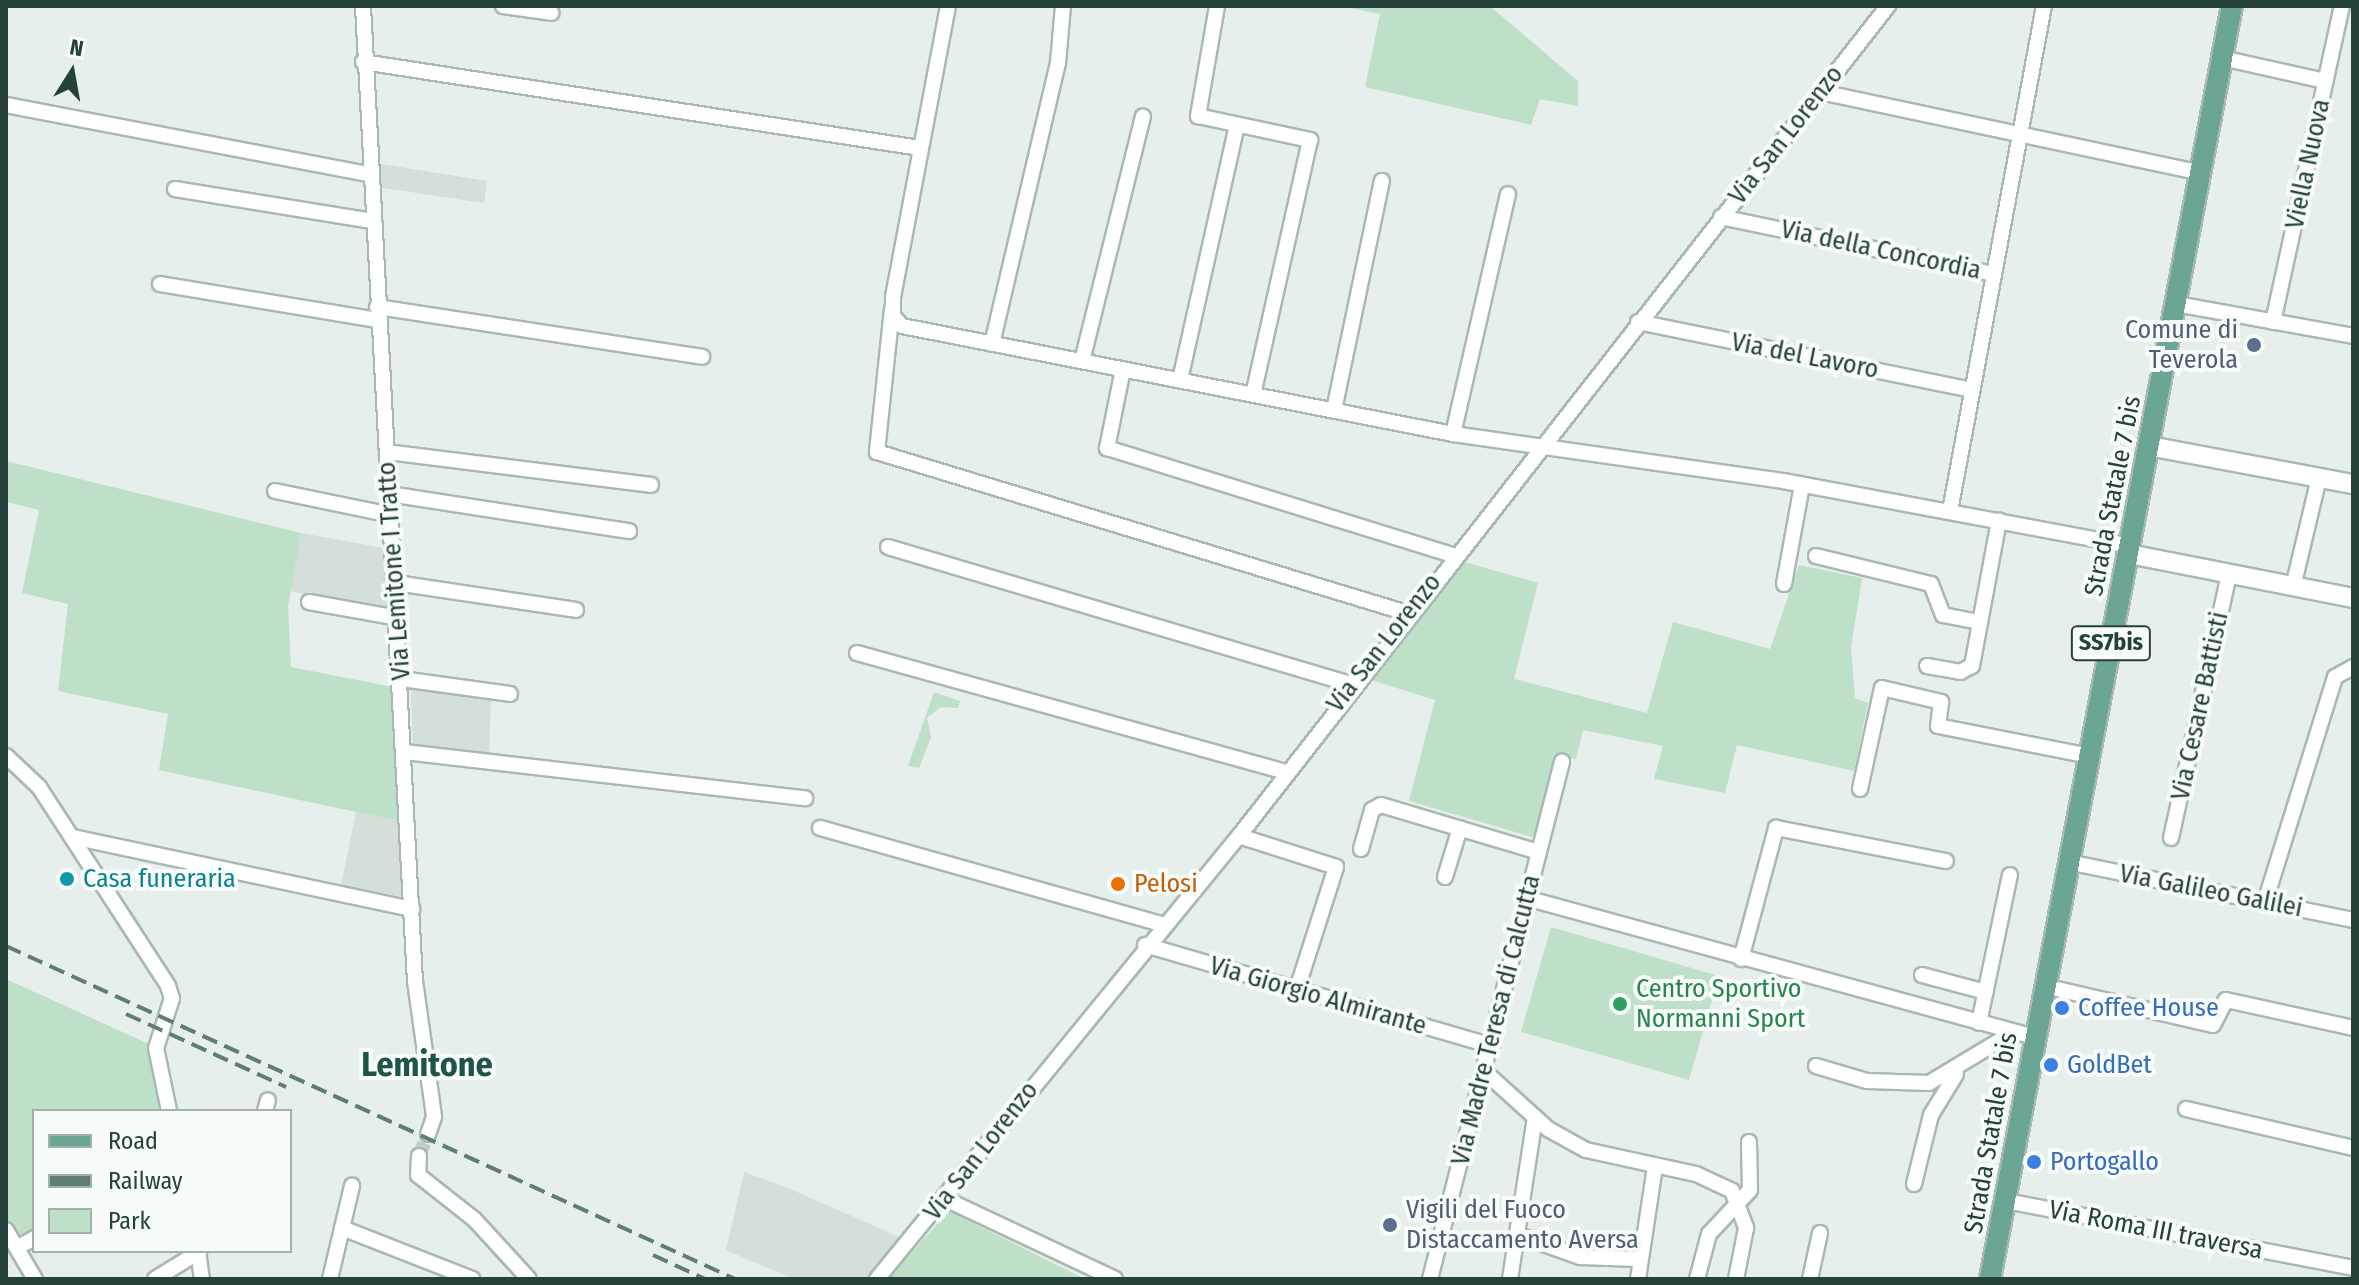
<!DOCTYPE html>
<style>
body{margin:0}
#map{position:relative;width:2359px;height:1285px;overflow:hidden;background:#e6efeb;font-family:"Fira Sans Condensed",sans-serif}
div>[style]{position:absolute}
.built>*{inset:0;background:#d4dfda}
.green>*{inset:0;background:#bfe0c8}
.street-tunnel>*{height:14px;margin-top:-7px;transform-origin:0;background:repeating-linear-gradient(90deg,#bfccc8 0 14px,transparent 0 21px)}
.roads{filter:drop-shadow(2px 0 #a8b8b2) drop-shadow(-2px 0 #a8b8b2) drop-shadow(0 2px #a8b8b2) drop-shadow(0 -2px #a8b8b2)}
.street>*{height:14px;margin:-7px;padding:0 7px;transform-origin:7px;border-radius:7px;background:#fff}
.secondary>*{height:18px;margin:-9px;padding:0 9px;transform-origin:9px;border-radius:9px;background:#fff}
.primary>*{height:20px;margin:-10px;padding:0 10px;transform-origin:10px;border-radius:10px;background:#6aa596}
.rail>*{height:4px;margin-top:-2px;transform-origin:0;background:repeating-linear-gradient(90deg,#5f7d75 0 16px,transparent 0 24px)}
.dots>*{width:22px;height:22px;translate:-50% -50%;box-sizing:border-box;border:4px solid #f7fbf9;border-radius:50%}
span{translate:-50% -50%;white-space:nowrap;text-align:center;line-height:1.15;-webkit-text-stroke:8px #f7fbf9;paint-order:stroke}
.shield-label span{padding:2px 6px;background:#f7fbf9;border:2px solid;border-radius:6px;-webkit-text-stroke-width:0}
.shield-label{font-size:24px;color:#24423a;font-weight:700}
.street-label{font-size:26px;color:#24423a}
.service-label{font-size:26px;color:#4e5e75}
.right{translate:-100% -50%;text-align:right}
.left{translate:0 -50%;text-align:left}
.culture-label{font-size:26px;color:#0d838f}
.food-label{font-size:26px;color:#c56008}
.leisure-label{font-size:26px;color:#27864d}
.shop-label{font-size:26px;color:#366cbe}
.district-label{font-size:34px;color:#1f5548;font-weight:700}
.frame{position:absolute;inset:0;border:8px solid #24423a;pointer-events:none}
.legend{position:absolute;left:32px;top:1109px;width:260px;height:144px;box-sizing:border-box;background:#f7fbf9;border:2px solid #a3b1ad;margin:0;padding:10px 14px;list-style:none;font-size:24px;color:#24423a}
.legend li{display:flex;align-items:center;gap:16px;height:40px}
.legend b{width:40px;border:2px solid #a3b1ad}
.north{position:absolute;left:32px;top:32px;width:80px;height:80px;-webkit-text-stroke:6px #f7fbf9;paint-order:stroke;rotate:11deg;font-size:22px;font-weight:700;line-height:32px;text-align:center;color:#24423a}
.north::after{content:'';display:block;margin:auto;width:28px;height:36px;background:#24423a;clip-path:polygon(50% 0,100% 100%,50% 72%,0 100%)}
</style>
<div id="map">
<div class="built">
<div style="clip-path:polygon(375px 163px,487px 181px,484px 203px,377px 187px)"></div>
<div style="clip-path:polygon(301px 533px,389px 549px,393px 611px,290px 591px)"></div>
<div style="clip-path:polygon(411px 690px,491px 697px,489px 758px,413px 750px)"></div>
<div style="clip-path:polygon(356px 812px,403px 822px,407px 898px,341px 885px)"></div>
<div style="clip-path:polygon(744px 1172px,788px 1188px,904px 1239px,866px 1279px,793px 1279px,726px 1250px)"></div>
</div>
<div class="green">
<div style="clip-path:polygon(1340px 6px,1490px 6px,1578px 81px,1578px 106px,1540px 99px,1531px 125px,1365px 87px,1380px 14px)"></div>
<div style="clip-path:polygon(6px 461px,301px 533px,288px 606px,291px 667px,398px 688px,403px 822px,159px 770px,168px 714px,58px 691px,68px 604px,22px 593px,39px 510px,6px 502px)"></div>
<div style="clip-path:polygon(1461px 561px,1538px 583px,1514px 679px,1647px 713px,1673px 622px,1770px 649px,1799px 565px,1862px 578px,1851px 648px,1855px 698px,1868px 703px,1854px 771px,1737px 745px,1725px 793px,1654px 779px,1663px 746px,1583px 730px,1576px 759px,1556px 756px,1535px 838px,1409px 801px,1435px 700px,1368px 679px)"></div>
<div style="clip-path:polygon(934px 692px,960px 701px,958px 708px,941px 707px,927px 718px,931px 737px,919px 768px,908px 766px)"></div>
<div style="clip-path:polygon(1551px 927px,1719px 976px,1689px 1080px,1521px 1032px)"></div>
<div style="clip-path:polygon(6px 979px,151px 1045px,163px 1111px,34px 1111px,34px 1230px,20px 1238px,6px 1222px)"></div>
<div style="clip-path:polygon(949px 1211px,1083px 1278px,1084px 1279px,888px 1279px)"></div>
</div>
<div class="street-tunnel">
<div style="left:419px;top:1156px;width:24px;rotate:-68deg"></div>
</div>
<div class="roads">
<div class="street">
<div style="left:363px;top:6px;width:976px;rotate:86.95deg"></div>
<div style="left:415px;top:981px;width:137px;rotate:82deg"></div>
<div style="left:434px;top:1117px;width:18px;rotate:109deg"></div>
<div style="left:503px;top:6px;width:49px;rotate:8.1deg"></div>
<div style="left:948px;top:6px;width:296px;rotate:100.7deg"></div>
<div style="left:893px;top:297px;width:19px;rotate:90deg"></div>
<div style="left:893px;top:316px;width:13px;rotate:48deg"></div>
<div style="left:902px;top:326px;width:561px;rotate:11.09deg"></div>
<div style="left:1453px;top:434px;width:333px;rotate:8.1deg"></div>
<div style="left:1783px;top:481px;width:353px;rotate:10.6deg"></div>
<div style="left:1217px;top:6px;width:112px;rotate:99.8deg"></div>
<div style="left:1198px;top:116px;width:115px;rotate:12.1deg"></div>
<div style="left:1310px;top:140px;width:261px;rotate:102.6deg"></div>
<div style="left:2222px;top:58px;width:106px;rotate:12.6deg"></div>
<div style="left:363px;top:62px;width:564px;rotate:8.78deg"></div>
<div style="left:1821px;top:92px;width:389px;rotate:12deg"></div>
<div style="left:6px;top:105px;width:369px;rotate:10.8deg"></div>
<div style="left:175px;top:189px;width:200px;rotate:9.2deg"></div>
<div style="left:1721px;top:217px;width:279px;rotate:11.8deg"></div>
<div style="left:160px;top:284px;width:221px;rotate:9.4deg"></div>
<div style="left:2176px;top:304px;width:180px;rotate:10.2deg"></div>
<div style="left:377px;top:307px;width:329px;rotate:8.7deg"></div>
<div style="left:892px;top:309px;width:144px;rotate:96deg"></div>
<div style="left:877px;top:452px;width:554px;rotate:16.9deg"></div>
<div style="left:1638px;top:322px;width:341px;rotate:11.5deg"></div>
<div style="left:2273px;top:322px;width:323px;rotate:-77.7deg"></div>
<div style="left:992px;top:344px;width:289px;rotate:-76.8deg"></div>
<div style="left:1058px;top:63px;width:57px;rotate:-85deg"></div>
<div style="left:1082px;top:361px;width:252px;rotate:-76deg"></div>
<div style="left:1123px;top:369px;width:81px;rotate:101.4deg"></div>
<div style="left:1107px;top:448px;width:361px;rotate:17.2deg"></div>
<div style="left:1180px;top:380px;width:261px;rotate:-77.4deg"></div>
<div style="left:1334px;top:410px;width:234px;rotate:-78.2deg"></div>
<div style="left:1453px;top:434px;width:246px;rotate:-77.1deg"></div>
<div style="left:387px;top:452px;width:266px;rotate:7.1deg"></div>
<div style="left:275px;top:491px;width:118px;rotate:11.7deg"></div>
<div style="left:389px;top:494px;width:243px;rotate:8.8deg"></div>
<div style="left:1950px;top:511px;width:514px;rotate:-79.46deg"></div>
<div style="left:888px;top:547px;width:483px;rotate:16.5deg"></div>
<div style="left:1816px;top:556px;width:118px;rotate:13.7deg"></div>
<div style="left:1931px;top:584px;width:33px;rotate:69deg"></div>
<div style="left:1943px;top:615px;width:38px;rotate:11deg"></div>
<div style="left:396px;top:583px;width:182px;rotate:8.5deg"></div>
<div style="left:1784px;top:584px;width:101px;rotate:-79.7deg"></div>
<div style="left:2293px;top:587px;width:112px;rotate:-76.6deg"></div>
<div style="left:309px;top:602px;width:90px;rotate:10.2deg"></div>
<div style="left:857px;top:653px;width:445px;rotate:15.5deg"></div>
<div style="left:1927px;top:666px;width:34px;rotate:10deg"></div>
<div style="left:1960px;top:672px;width:13px;rotate:-27deg"></div>
<div style="left:1972px;top:666px;width:148px;rotate:-79.5deg"></div>
<div style="left:401px;top:679px;width:110px;rotate:7.8deg"></div>
<div style="left:405px;top:752px;width:403px;rotate:6.6deg"></div>
<div style="left:6px;top:756px;width:45px;rotate:43.2deg"></div>
<div style="left:39px;top:787px;width:237px;rotate:57deg"></div>
<div style="left:168px;top:986px;width:13px;rotate:72deg"></div>
<div style="left:172px;top:998px;width:52px;rotate:107.7deg"></div>
<div style="left:156px;top:1048px;width:64px;rotate:78.3deg"></div>
<div style="left:1860px;top:789px;width:103px;rotate:-77.7deg"></div>
<div style="left:1882px;top:688px;width:61px;rotate:13.3deg"></div>
<div style="left:1941px;top:702px;width:24px;rotate:97deg"></div>
<div style="left:1938px;top:726px;width:154px;rotate:11.2deg"></div>
<div style="left:820px;top:828px;width:354px;rotate:15.7deg"></div>
<div style="left:1239px;top:836px;width:102px;rotate:17.7deg"></div>
<div style="left:1336px;top:867px;width:128px;rotate:107.7deg"></div>
<div style="left:73px;top:837px;width:347px;rotate:12deg"></div>
<div style="left:2171px;top:838px;width:270px;rotate:-77.6deg"></div>
<div style="left:1361px;top:849px;width:41px;rotate:-74.2deg"></div>
<div style="left:1372px;top:810px;width:10px;rotate:-29deg"></div>
<div style="left:1381px;top:805px;width:165px;rotate:16.6deg"></div>
<div style="left:2068px;top:862px;width:291px;rotate:11.5deg"></div>
<div style="left:1445px;top:877px;width:51px;rotate:-73deg"></div>
<div style="left:1526px;top:898px;width:527px;rotate:15.3deg"></div>
<div style="left:2265px;top:902px;width:236px;rotate:-72.7deg"></div>
<div style="left:2335px;top:677px;width:21px;rotate:-29deg"></div>
<div style="left:1145px;top:945px;width:361px;rotate:16.2deg"></div>
<div style="left:1741px;top:959px;width:136px;rotate:-75deg"></div>
<div style="left:1776px;top:828px;width:173px;rotate:11deg"></div>
<div style="left:1922px;top:975px;width:66px;rotate:14.9deg"></div>
<div style="left:2044px;top:986px;width:173px;rotate:13deg"></div>
<div style="left:2213px;top:1025px;width:28px;rotate:-63deg"></div>
<div style="left:2226px;top:1000px;width:130px;rotate:12.4deg"></div>
<div style="left:1979px;top:1023px;width:151px;rotate:-78.2deg"></div>
<div style="left:1816px;top:1066px;width:53px;rotate:16.4deg"></div>
<div style="left:1867px;top:1081px;width:62px;rotate:1.8deg"></div>
<div style="left:1929px;top:1083px;width:99px;rotate:-31deg"></div>
<div style="left:1485px;top:1072px;width:85px;rotate:42.1deg"></div>
<div style="left:1548px;top:1129px;width:43px;rotate:28.9deg"></div>
<div style="left:1586px;top:1150px;width:113px;rotate:12.3deg"></div>
<div style="left:1696px;top:1174px;width:40px;rotate:25deg"></div>
<div style="left:1732px;top:1191px;width:40px;rotate:69deg"></div>
<div style="left:1746px;top:1228px;width:52px;rotate:101.1deg"></div>
<div style="left:2186px;top:1109px;width:171px;rotate:13.1deg"></div>
<div style="left:265px;top:1111px;width:11px;rotate:-75deg"></div>
<div style="left:419px;top:1156px;width:19px;rotate:93deg"></div>
<div style="left:418px;top:1175px;width:71px;rotate:38.2deg"></div>
<div style="left:474px;top:1219px;width:81px;rotate:47.5deg"></div>
<div style="left:1914px;top:1184px;width:71px;rotate:-76.2deg"></div>
<div style="left:1931px;top:1115px;width:48px;rotate:-58.6deg"></div>
<div style="left:943px;top:1198px;width:190px;rotate:25.2deg"></div>
<div style="left:2006px;top:1201px;width:353px;rotate:10.9deg"></div>
<div style="left:342px;top:1228px;width:140px;rotate:21.4deg"></div>
<div style="left:6px;top:1230px;width:57px;rotate:59.4deg"></div>
<div style="left:1521px;top:1236px;width:63px;rotate:19.6deg"></div>
<div style="left:1580px;top:1257px;width:58px;rotate:2deg"></div>
<div style="left:17px;top:1248px;width:20px;rotate:-30deg"></div>
<div style="left:198px;top:1251px;width:28px;rotate:82deg"></div>
<div style="left:155px;top:1279px;width:52px;rotate:-31.5deg"></div>
<div style="left:330px;top:1279px;width:96px;rotate:-76.7deg"></div>
<div style="left:877px;top:1279px;width:572px;rotate:-50.75deg"></div>
<div style="left:1239px;top:836px;width:1054px;rotate:-51.98deg"></div>
<div style="left:1430px;top:1279px;width:534px;rotate:-75.68deg"></div>
<div style="left:1510px;top:1279px;width:164px;rotate:-81.2deg"></div>
<div style="left:1638px;top:1279px;width:114px;rotate:-81.4deg"></div>
<div style="left:1697px;top:1279px;width:47px;rotate:-75.1deg"></div>
<div style="left:1709px;top:1234px;width:60px;rotate:-47deg"></div>
<div style="left:1750px;top:1190px;width:48px;rotate:-91.2deg"></div>
<div style="left:1810px;top:1279px;width:47px;rotate:-77.7deg"></div>
</div>
<div class="secondary">
<div style="left:2149px;top:446px;width:208px;rotate:10.6deg"></div>
<div style="left:2129px;top:554px;width:228px;rotate:11.1deg"></div>
</div>
<div class="primary">
<div style="left:1990px;top:1279px;width:1296px;rotate:-79.24deg"></div>
</div>
</div>
<div class="rail">
<div style="left:6px;top:946px;width:801px;rotate:24.55deg"></div>
<div style="left:126px;top:1014px;width:176px;rotate:24.5deg"></div>
<div style="left:653px;top:1255px;width:57px;rotate:24.8deg"></div>
</div>
<div class="dots">
<div style="left:2254px;top:345px;background:#5c6f8a"></div>
<div style="left:67px;top:879px;background:#0f9aa8"></div>
<div style="left:1118px;top:884px;background:#e8710a"></div>
<div style="left:1620px;top:1004px;background:#2e9e5b"></div>
<div style="left:2062px;top:1008px;background:#3f7fe0"></div>
<div style="left:2051px;top:1065px;background:#3f7fe0"></div>
<div style="left:2034px;top:1162px;background:#3f7fe0"></div>
<div style="left:1390px;top:1225px;background:#5c6f8a"></div>
</div>
<div class="shield-label">
<span style="left:2111px;top:643px">SS7bis</span>
</div>
<div class="street-label">
<span style="left:1786px;top:135px;rotate:-52deg">Via San Lorenzo</span>
<span style="left:2308px;top:164px;rotate:-78deg">Viella Nuova</span>
<span style="left:1881px;top:250px;rotate:12deg">Via della Concordia</span>
<span style="left:1805px;top:356px;rotate:11deg">Via del Lavoro</span>
<span style="left:2113px;top:496px;rotate:-79deg">Strada Statale 7 bis</span>
<span style="left:394px;top:571px;rotate:-94deg">Via Lemitone I Tratto</span>
<span style="left:1384px;top:643px;rotate:-52deg">Via San Lorenzo</span>
<span style="left:2200px;top:706px;rotate:-78deg">Via Cesare Battisti</span>
<span style="left:2211px;top:891px;rotate:11deg">Via Galileo Galilei</span>
<span style="left:1318px;top:996px;rotate:16deg">Via Giorgio Almirante</span>
<span style="left:1496px;top:1020px;rotate:-76deg">Via Madre Teresa di Calcutta</span>
<span style="left:1991px;top:1133px;rotate:-80deg">Strada Statale 7 bis</span>
<span style="left:981px;top:1151px;rotate:-52deg">Via San Lorenzo</span>
<span style="left:2156px;top:1230px;rotate:11deg">Via Roma III traversa</span>
</div>
<div class="service-label">
<span class="right" style="left:2238px;top:345px">Comune di<br>Teverola</span>
<span class="left" style="left:1406px;top:1225px">Vigili del Fuoco<br>Distaccamento Aversa</span>
</div>
<div class="culture-label">
<span class="left" style="left:83px;top:879px">Casa funeraria</span>
</div>
<div class="food-label">
<span class="left" style="left:1134px;top:884px">Pelosi</span>
</div>
<div class="leisure-label">
<span class="left" style="left:1636px;top:1004px">Centro Sportivo<br>Normanni Sport</span>
</div>
<div class="shop-label">
<span class="left" style="left:2078px;top:1008px">Coffee House</span>
<span class="left" style="left:2067px;top:1065px">GoldBet</span>
<span class="left" style="left:2050px;top:1162px">Portogallo</span>
</div>
<div class="district-label">
<span style="left:427px;top:1065px">Lemitone</span>
</div>
<div class="frame"></div>
<ul class="legend">
<li><b style="height:10px;background:#6aa596"></b>Road</li>
<li><b style="height:10px;background:#5f7d75"></b>Railway</li>
<li><b style="height:22px;background:#bfe0c8"></b>Park</li>
</ul>
<div class="north">N</div>
</div>
